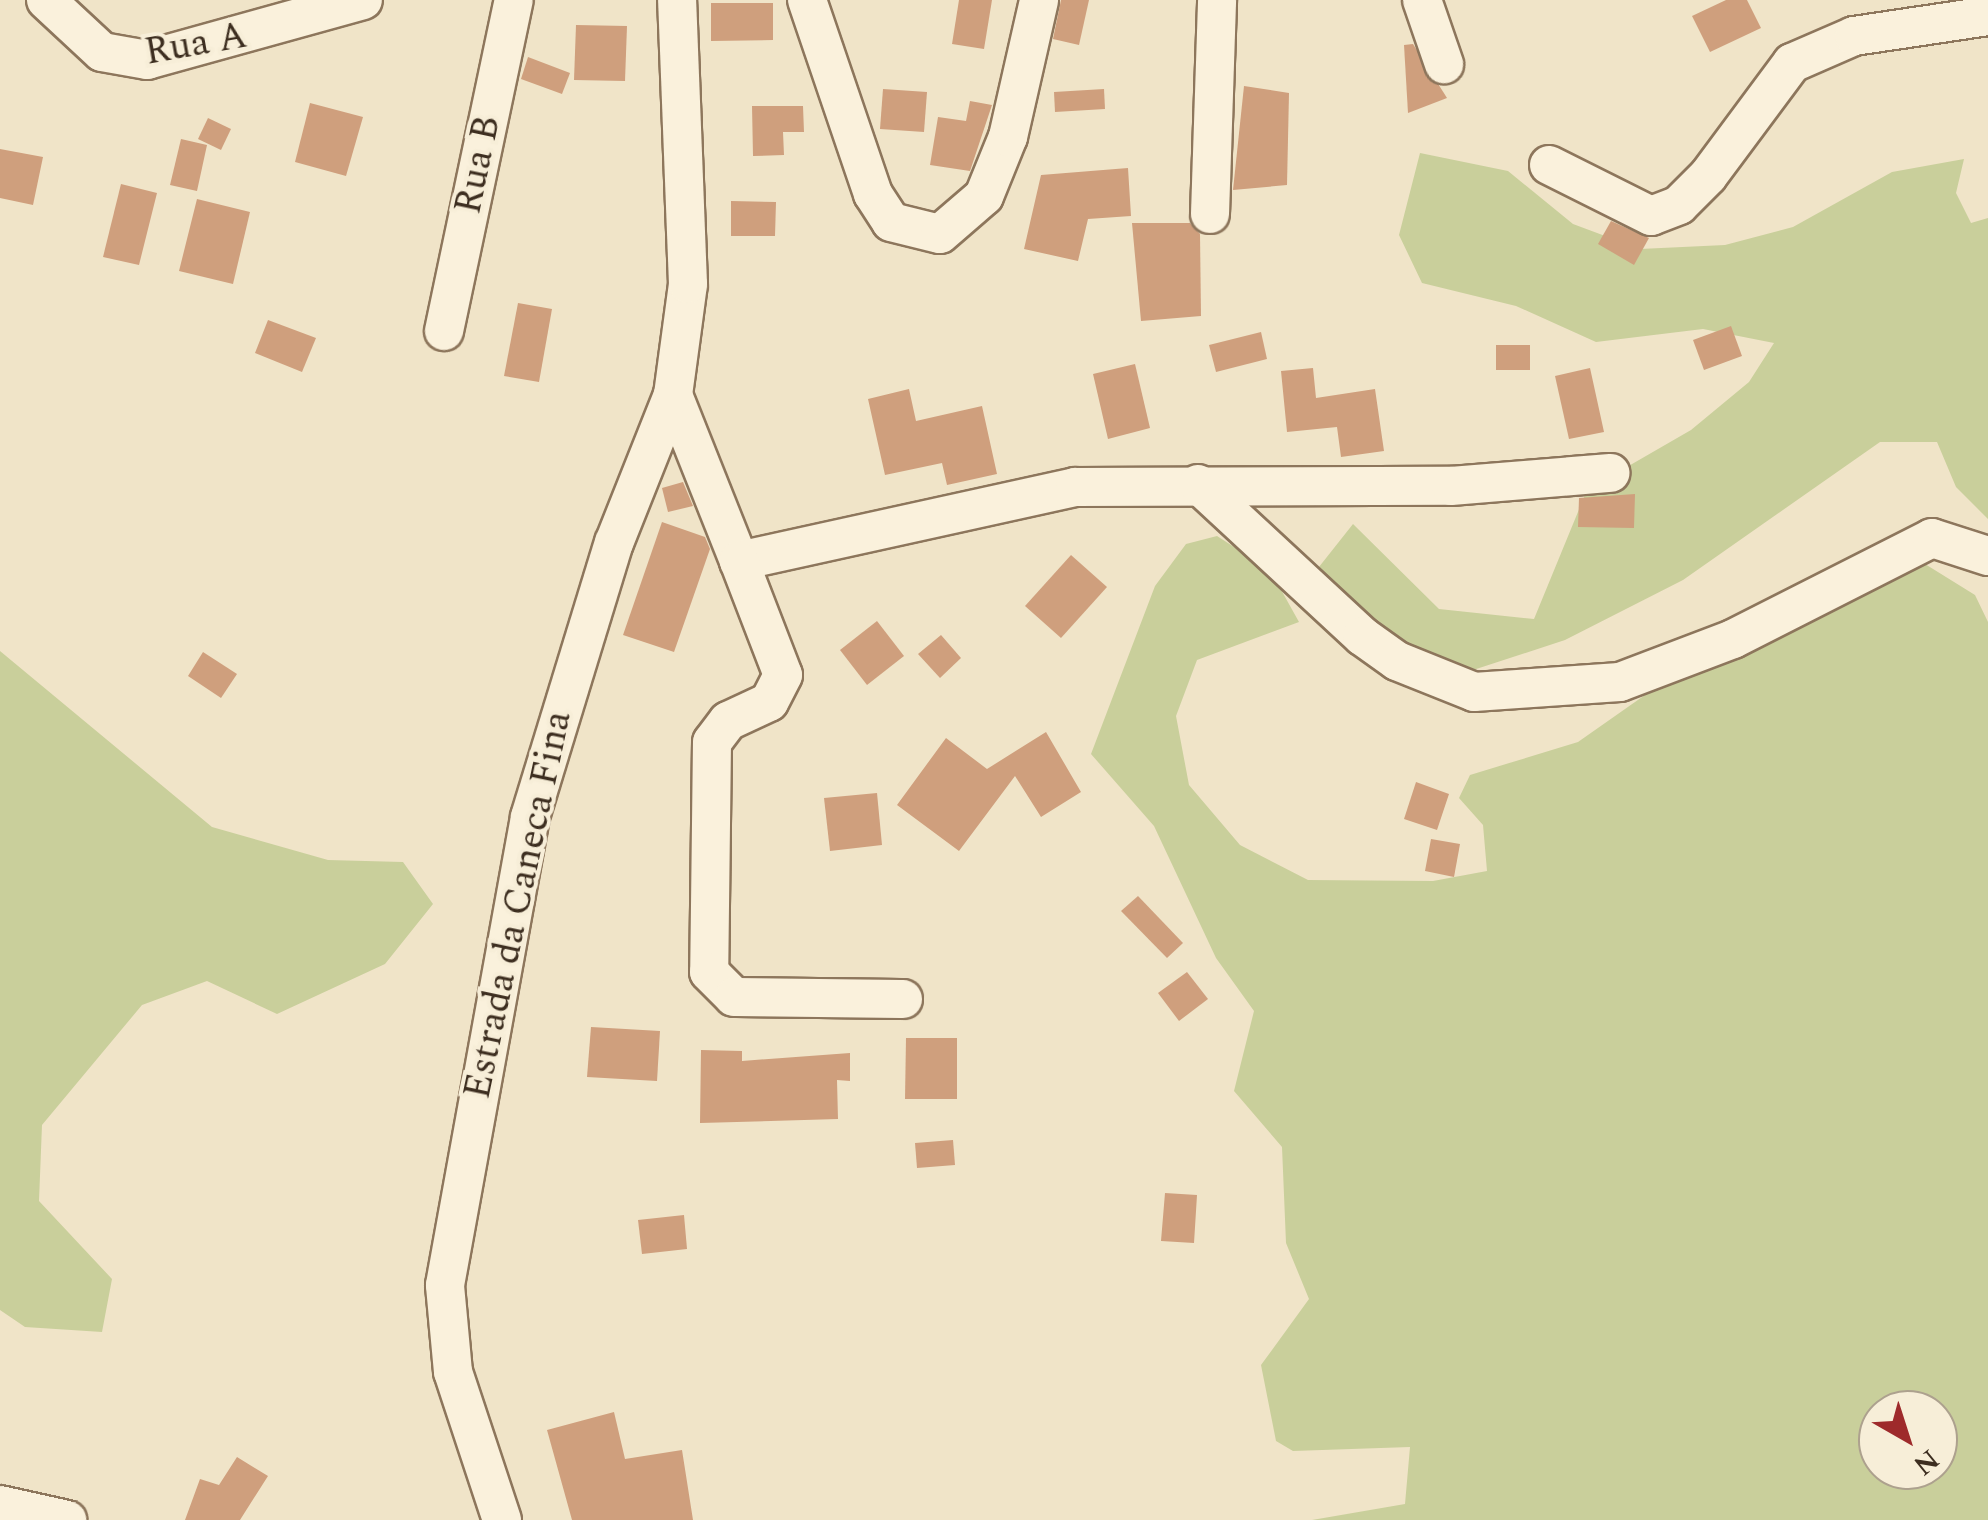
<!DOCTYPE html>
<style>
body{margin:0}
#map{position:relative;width:1988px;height:1520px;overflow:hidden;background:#f0e4c8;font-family:Spectral,serif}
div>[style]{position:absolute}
.green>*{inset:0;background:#c9cf9b}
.building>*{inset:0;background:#cf9f7d}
.roads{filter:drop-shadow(2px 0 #8d765c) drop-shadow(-2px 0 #8d765c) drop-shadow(0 2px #8d765c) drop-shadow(0 -2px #8d765c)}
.minor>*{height:38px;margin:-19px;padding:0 19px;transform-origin:19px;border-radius:19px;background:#faf1dc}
span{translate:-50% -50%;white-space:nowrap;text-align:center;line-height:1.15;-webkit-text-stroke:8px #f7eed8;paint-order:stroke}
.street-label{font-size:38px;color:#3d2e20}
.north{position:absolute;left:1858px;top:1390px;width:100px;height:100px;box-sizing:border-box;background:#f7eed8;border:2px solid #ada18e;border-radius:50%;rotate:141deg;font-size:28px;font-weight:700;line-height:40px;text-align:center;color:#3d2e20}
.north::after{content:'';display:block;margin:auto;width:35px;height:45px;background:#9e2a2b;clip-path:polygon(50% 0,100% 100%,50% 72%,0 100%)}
</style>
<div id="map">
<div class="green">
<div style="clip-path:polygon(1420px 153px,1508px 171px,1573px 224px,1640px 249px,1725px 245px,1793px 227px,1892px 172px,1964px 159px,1956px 193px,1971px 223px,1988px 218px,1988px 519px,1956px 487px,1937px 442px,1880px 442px,1683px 580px,1565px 640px,1467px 672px,1411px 660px,1315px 572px,1353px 524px,1439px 609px,1534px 619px,1587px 490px,1691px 430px,1749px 382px,1774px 343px,1703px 329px,1596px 342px,1516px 306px,1422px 283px,1399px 235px)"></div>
<div style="clip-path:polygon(evenodd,1217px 536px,1270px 570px,1299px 622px,1197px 660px,1176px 716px,1189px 785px,1240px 845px,1308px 880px,1433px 881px,1487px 871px,1483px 825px,1459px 798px,1470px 775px,1578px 742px,1692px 662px,1878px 564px,1925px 564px,1975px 595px,1988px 622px,1988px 1520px,1312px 1520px,1405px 1504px,1410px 1447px,1293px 1451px,1276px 1441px,1261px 1365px,1309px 1299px,1286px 1243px,1282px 1147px,1234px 1091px,1254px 1011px,1216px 958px,1154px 826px,1091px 754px,1155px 586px,1186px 544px,1217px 536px,1878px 1410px,1938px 1410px,1938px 1470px,1878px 1470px,1878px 1410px)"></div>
<div style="clip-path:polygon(0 651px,212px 827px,328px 860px,403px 862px,433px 904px,385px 964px,277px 1014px,207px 981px,142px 1005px,42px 1125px,39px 1201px,112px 1279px,102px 1332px,25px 1327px,0 1310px)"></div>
</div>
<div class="building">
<div style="clip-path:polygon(959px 0,992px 0,984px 49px,952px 44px)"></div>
<div style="clip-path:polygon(1061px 0,1089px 0,1079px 45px,1053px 39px)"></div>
<div style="clip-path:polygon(1726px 0,1747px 0,1761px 28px,1710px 52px,1692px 16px)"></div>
<div style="clip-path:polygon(711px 3px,773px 3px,773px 40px,711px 41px)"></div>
<div style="clip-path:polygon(576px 25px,627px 26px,625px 81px,574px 80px)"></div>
<div style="clip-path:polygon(1413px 44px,1447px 98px,1408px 113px,1404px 45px)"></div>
<div style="clip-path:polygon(528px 57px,570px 73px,562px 94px,521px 79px)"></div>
<div style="clip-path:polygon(1244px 86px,1289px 93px,1287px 185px,1233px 190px)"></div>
<div style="clip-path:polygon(883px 89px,927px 92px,924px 132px,880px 129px)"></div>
<div style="clip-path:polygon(1104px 89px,1105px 109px,1055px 112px,1054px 92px)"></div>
<div style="clip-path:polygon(970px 101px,992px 105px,970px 171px,930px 165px,938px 117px,966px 121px)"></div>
<div style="clip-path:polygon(310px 103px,363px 117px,346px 176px,295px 162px)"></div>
<div style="clip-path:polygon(752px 106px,803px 106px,804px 132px,783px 132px,784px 155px,753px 156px)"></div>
<div style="clip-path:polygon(208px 118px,231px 129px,221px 150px,198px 139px)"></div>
<div style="clip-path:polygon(181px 139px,207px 145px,197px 191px,170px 185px)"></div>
<div style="clip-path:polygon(0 149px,43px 157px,33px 205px,0 198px)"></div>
<div style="clip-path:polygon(1128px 168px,1131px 216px,1088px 219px,1078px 261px,1024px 249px,1041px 175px)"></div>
<div style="clip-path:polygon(121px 184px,157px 193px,139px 265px,103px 257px)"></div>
<div style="clip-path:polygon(197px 199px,250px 212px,233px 284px,179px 271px)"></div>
<div style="clip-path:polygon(731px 201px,776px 202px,775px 236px,731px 236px)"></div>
<div style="clip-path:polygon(1611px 221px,1649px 238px,1634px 265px,1598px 244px)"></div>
<div style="clip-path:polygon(1132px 223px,1190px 223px,1200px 234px,1201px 316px,1141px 321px)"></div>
<div style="clip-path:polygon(518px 303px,552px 309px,539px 382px,504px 376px)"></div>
<div style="clip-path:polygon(268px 320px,316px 338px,302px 372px,255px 353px)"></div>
<div style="clip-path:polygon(1731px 326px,1742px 356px,1704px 370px,1693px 340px)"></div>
<div style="clip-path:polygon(1261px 332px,1267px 359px,1216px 372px,1209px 345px)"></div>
<div style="clip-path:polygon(1496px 345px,1530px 345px,1530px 370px,1496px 370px)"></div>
<div style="clip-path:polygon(1135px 364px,1150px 428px,1108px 439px,1093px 374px)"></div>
<div style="clip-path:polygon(1313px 368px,1316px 398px,1375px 389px,1384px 451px,1341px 457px,1337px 427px,1287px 432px,1281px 371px)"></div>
<div style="clip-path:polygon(1590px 368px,1604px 432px,1569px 439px,1555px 376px)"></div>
<div style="clip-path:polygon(909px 389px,916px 421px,982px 406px,997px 474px,947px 485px,942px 463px,885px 475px,868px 399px)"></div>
<div style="clip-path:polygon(683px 482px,693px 506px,668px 512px,662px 488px)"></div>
<div style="clip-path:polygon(1635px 494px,1634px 528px,1578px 527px,1579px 498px)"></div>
<div style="clip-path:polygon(662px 522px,705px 537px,710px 549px,674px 652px,623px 635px)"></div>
<div style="clip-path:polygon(1071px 555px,1107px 587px,1061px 638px,1025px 606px)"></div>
<div style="clip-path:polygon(877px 621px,904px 656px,867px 685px,840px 650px)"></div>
<div style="clip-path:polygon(941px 635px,961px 658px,940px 678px,918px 654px)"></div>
<div style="clip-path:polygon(203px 652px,237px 674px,221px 698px,188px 676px)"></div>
<div style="clip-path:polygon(1046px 732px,1081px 792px,1041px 817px,1015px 776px,959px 851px,897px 805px,946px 738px,987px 769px)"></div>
<div style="clip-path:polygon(1416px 782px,1449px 794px,1437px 830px,1404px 819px)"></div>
<div style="clip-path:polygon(877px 793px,882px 845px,830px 851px,824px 798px)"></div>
<div style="clip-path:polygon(1431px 839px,1460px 844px,1454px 877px,1425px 871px)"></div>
<div style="clip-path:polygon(1138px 896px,1183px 943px,1167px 958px,1121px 911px)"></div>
<div style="clip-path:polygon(1187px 972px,1208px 999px,1179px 1021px,1158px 993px)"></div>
<div style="clip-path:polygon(591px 1027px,660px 1031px,657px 1081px,587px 1077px)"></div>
<div style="clip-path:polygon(906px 1038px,957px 1038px,957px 1099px,905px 1099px)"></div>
<div style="clip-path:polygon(701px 1050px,742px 1051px,742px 1061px,850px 1053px,850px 1081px,837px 1080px,838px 1119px,700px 1123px)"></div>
<div style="clip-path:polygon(953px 1140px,955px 1165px,917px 1168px,915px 1143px)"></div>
<div style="clip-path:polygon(1165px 1193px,1197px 1195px,1194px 1243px,1161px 1241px)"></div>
<div style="clip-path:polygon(684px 1215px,687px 1249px,642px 1254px,638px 1220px)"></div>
<div style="clip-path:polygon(614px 1412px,625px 1459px,682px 1450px,693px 1520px,572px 1520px,547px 1430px)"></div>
<div style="clip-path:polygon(237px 1457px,268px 1476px,240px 1520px,185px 1520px,200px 1479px,219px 1485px)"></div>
</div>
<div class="roads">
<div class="minor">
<div style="left:46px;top:0;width:76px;rotate:42.9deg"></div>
<div style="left:102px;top:52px;width:46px;rotate:10.1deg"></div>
<div style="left:147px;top:60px;width:224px;rotate:-15.5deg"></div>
<div style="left:807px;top:0;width:205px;rotate:71.2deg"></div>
<div style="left:873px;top:194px;width:33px;rotate:57deg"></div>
<div style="left:891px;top:222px;width:50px;rotate:13.8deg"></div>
<div style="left:940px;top:234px;width:58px;rotate:-40.8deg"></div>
<div style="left:984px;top:196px;width:64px;rotate:-67.9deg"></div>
<div style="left:1008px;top:137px;width:140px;rotate:-77.2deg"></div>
<div style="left:1422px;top:0;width:68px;rotate:71deg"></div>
<div style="left:1549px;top:165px;width:114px;rotate:26.6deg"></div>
<div style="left:1651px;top:216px;width:30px;rotate:-21deg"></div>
<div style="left:1679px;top:205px;width:41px;rotate:-45deg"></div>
<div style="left:1708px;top:176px;width:141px;rotate:-53.4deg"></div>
<div style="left:1792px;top:63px;width:68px;rotate:-23.5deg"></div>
<div style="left:1854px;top:36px;width:135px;rotate:-8.5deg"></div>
<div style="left:1210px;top:214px;width:214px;rotate:-88.1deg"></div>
<div style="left:444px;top:331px;width:338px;rotate:-78.1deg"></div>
<div style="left:673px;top:395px;width:179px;rotate:68.3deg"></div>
<div style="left:739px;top:561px;width:344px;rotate:-12.4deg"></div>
<div style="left:1075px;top:487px;width:376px;rotate:-0.2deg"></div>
<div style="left:1451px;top:486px;width:160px;rotate:-4.7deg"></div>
<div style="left:1198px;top:484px;width:224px;rotate:42.8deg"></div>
<div style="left:1362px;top:636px;width:43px;rotate:35.5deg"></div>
<div style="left:1397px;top:661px;width:83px;rotate:21.9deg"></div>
<div style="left:1474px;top:692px;width:146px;rotate:-3.9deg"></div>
<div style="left:1620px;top:682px;width:121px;rotate:-20.8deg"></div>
<div style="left:1733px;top:639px;width:223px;rotate:-26.9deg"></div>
<div style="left:1932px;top:538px;width:59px;rotate:17.8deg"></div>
<div style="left:739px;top:561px;width:122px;rotate:68.9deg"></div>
<div style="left:783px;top:675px;width:30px;rotate:117deg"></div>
<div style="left:769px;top:702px;width:45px;rotate:155.1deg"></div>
<div style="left:728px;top:721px;width:26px;rotate:127deg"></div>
<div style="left:712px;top:742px;width:230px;rotate:90.7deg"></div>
<div style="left:709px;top:972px;width:35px;rotate:45deg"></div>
<div style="left:734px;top:997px;width:169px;rotate:0.7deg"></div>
<div style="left:0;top:1505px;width:69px;rotate:12.6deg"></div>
<div style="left:502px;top:1520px;width:156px;rotate:-108.3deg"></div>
<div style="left:453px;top:1372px;width:87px;rotate:-95.3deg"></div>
<div style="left:445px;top:1285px;width:476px;rotate:-79.7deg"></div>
<div style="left:530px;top:817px;width:287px;rotate:-73deg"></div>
<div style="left:614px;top:543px;width:159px;rotate:-68.3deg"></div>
<div style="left:673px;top:395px;width:112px;rotate:-82.3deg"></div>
<div style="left:688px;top:284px;width:284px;rotate:-92.2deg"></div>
</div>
</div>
<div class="street-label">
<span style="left:196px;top:45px;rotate:-10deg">Rua A</span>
<span style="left:479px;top:165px;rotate:-78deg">Rua B</span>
<span style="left:519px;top:905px;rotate:-78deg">Estrada da Caneca Fina</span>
</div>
<div class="north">N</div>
</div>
